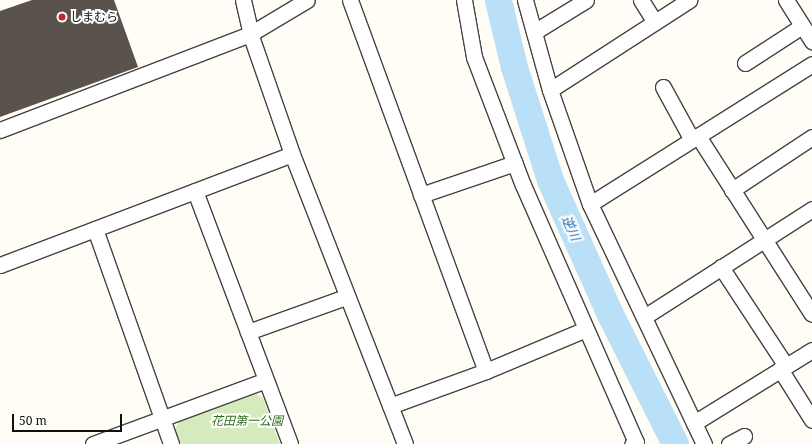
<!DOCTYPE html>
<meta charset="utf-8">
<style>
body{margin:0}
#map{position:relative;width:812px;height:444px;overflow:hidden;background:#fffdf5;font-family:"Noto Serif","Noto Sans JP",serif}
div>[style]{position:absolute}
.green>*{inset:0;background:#d5ebbd}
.river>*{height:27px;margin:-13.5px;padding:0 13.5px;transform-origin:13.5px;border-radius:13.5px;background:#b9e0f7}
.building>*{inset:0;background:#5a524d}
.roads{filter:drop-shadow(1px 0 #444) drop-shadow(-1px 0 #444) drop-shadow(0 1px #444) drop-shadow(0 -1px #444)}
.minor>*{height:15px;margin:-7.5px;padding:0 7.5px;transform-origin:7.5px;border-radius:7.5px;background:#fff}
.dots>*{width:11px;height:11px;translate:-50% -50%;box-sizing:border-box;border:2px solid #fff;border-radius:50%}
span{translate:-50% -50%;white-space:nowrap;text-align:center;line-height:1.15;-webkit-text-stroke:4px #fff;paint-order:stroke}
.poi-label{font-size:12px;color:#111}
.left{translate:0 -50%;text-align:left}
.park-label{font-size:12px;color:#2f6b1f;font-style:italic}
.water-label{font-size:13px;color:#1768a6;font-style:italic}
.scale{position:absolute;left:12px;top:414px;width:110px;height:18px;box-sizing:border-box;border:2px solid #111;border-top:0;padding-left:5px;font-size:12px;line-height:14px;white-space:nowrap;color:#111;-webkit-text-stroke:3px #fff;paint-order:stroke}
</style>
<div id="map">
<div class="green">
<div style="clip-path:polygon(256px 394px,263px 398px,280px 444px,180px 444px,175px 430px,179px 421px)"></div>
</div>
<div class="river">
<div style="left:498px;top:0;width:69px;rotate:76.6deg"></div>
<div style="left:514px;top:67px;width:119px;rotate:72.3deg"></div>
<div style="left:550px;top:180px;width:147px;rotate:65.9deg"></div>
<div style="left:610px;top:314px;width:145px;rotate:63.4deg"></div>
</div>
<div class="building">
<div style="clip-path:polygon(32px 0,114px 0,138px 67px,0 117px,0 11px)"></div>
</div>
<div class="roads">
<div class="minor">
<div style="left:243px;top:0;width:40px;rotate:77deg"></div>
<div style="left:252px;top:39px;width:122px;rotate:70.8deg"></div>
<div style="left:292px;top:154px;width:311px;rotate:68.7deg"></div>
<div style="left:350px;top:0;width:395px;rotate:69.9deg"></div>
<div style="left:486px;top:371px;width:102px;rotate:160deg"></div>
<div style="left:464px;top:0;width:58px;rotate:80deg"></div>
<div style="left:474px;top:57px;width:137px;rotate:69.1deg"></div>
<div style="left:523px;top:185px;width:281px;rotate:66.3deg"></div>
<div style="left:636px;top:442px;width:4px;rotate:153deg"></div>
<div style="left:525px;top:0;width:93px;rotate:74.5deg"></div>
<div style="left:550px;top:90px;width:121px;rotate:70.7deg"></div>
<div style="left:590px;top:204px;width:266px;rotate:64.6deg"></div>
<div style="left:641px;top:0;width:26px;rotate:58deg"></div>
<div style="left:786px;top:0;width:49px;rotate:57.6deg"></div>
<div style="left:534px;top:32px;width:61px;rotate:-31.6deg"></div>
<div style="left:745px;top:63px;width:68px;rotate:-33deg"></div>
<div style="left:663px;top:87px;width:60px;rotate:61.3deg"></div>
<div style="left:550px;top:90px;width:166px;rotate:-32.9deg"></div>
<div style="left:0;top:130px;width:268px;rotate:-21deg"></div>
<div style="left:250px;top:34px;width:66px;rotate:-30.8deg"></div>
<div style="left:698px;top:136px;width:211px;rotate:57.4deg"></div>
<div style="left:732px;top:190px;width:96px;rotate:-33.5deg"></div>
<div style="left:195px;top:191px;width:270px;rotate:69.4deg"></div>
<div style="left:421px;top:195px;width:99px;rotate:-18.8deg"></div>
<div style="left:590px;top:204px;width:262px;rotate:-32.2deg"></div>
<div style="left:95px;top:229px;width:228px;rotate:70.5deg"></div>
<div style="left:0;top:265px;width:312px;rotate:-20.8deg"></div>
<div style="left:721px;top:267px;width:118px;rotate:56.7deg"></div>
<div style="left:644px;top:317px;width:200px;rotate:-32.7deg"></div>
<div style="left:248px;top:332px;width:104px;rotate:-19.7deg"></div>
<div style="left:780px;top:369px;width:60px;rotate:57.9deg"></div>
<div style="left:486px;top:371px;width:108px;rotate:-22.8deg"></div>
<div style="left:694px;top:423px;width:139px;rotate:-31.7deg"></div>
<div style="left:93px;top:444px;width:184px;rotate:-20.3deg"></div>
<div style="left:729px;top:444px;width:17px;rotate:-28deg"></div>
</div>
</div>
<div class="dots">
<div style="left:62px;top:17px;background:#c4262e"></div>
</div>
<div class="poi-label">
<span class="left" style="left:70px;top:17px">しまむら</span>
</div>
<div class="park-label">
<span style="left:247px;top:421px">花田第一公園</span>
</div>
<div class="water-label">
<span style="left:571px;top:228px;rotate:66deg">逆川</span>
</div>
<div class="scale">50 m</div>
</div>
